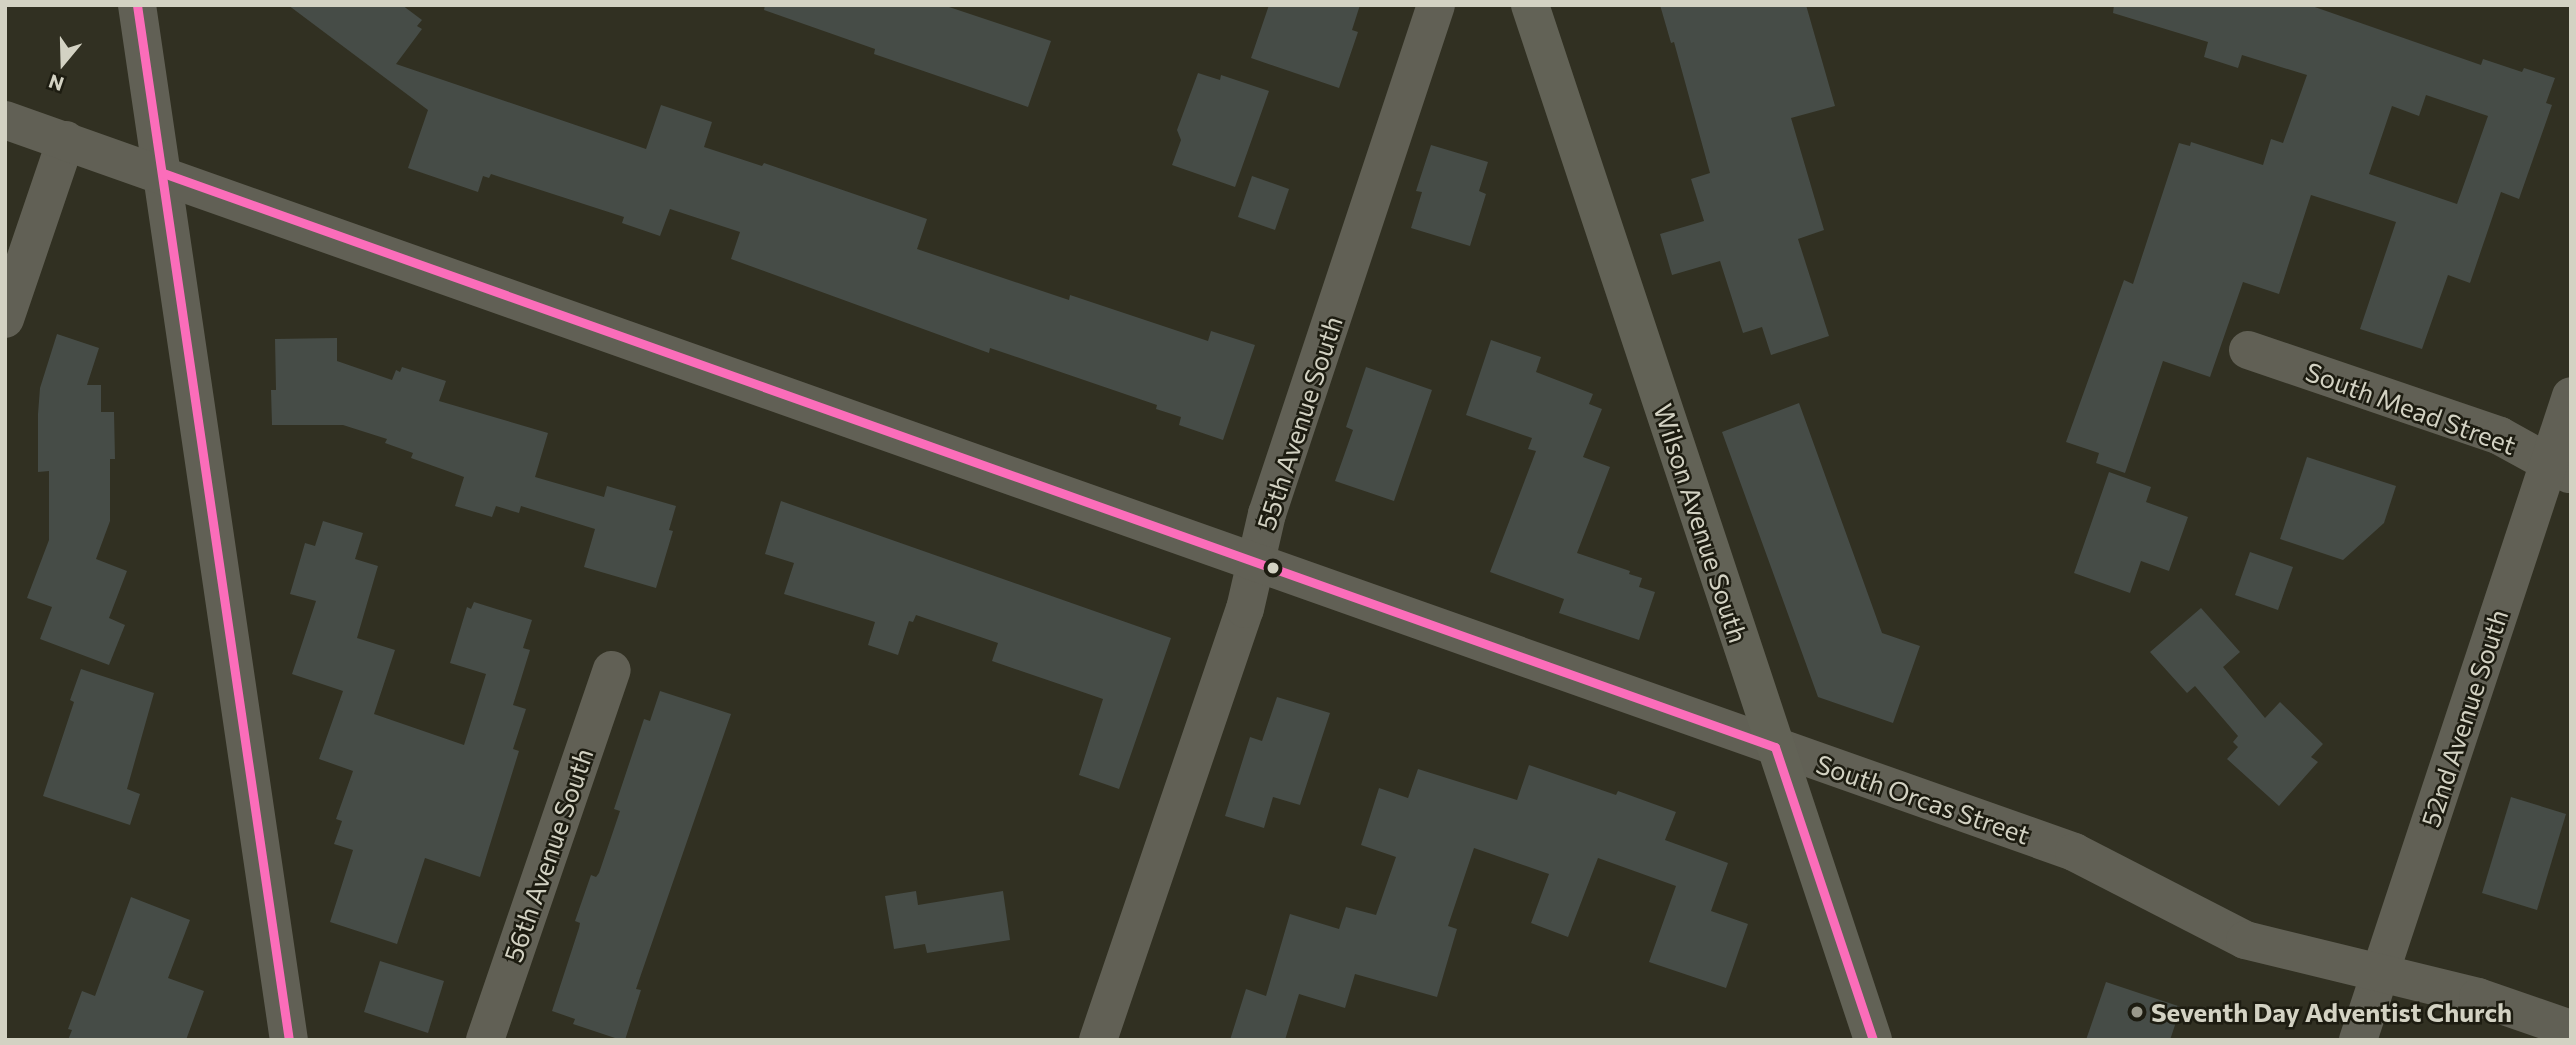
<!DOCTYPE html>
<style>
body{margin:0}
#map{position:relative;width:2576px;height:1045px;overflow:hidden;background:#313022;font-family:Commissioner,sans-serif}
div>[style]{position:absolute}
.building>*{inset:0;background:#464c47}
.minor>*{height:38px;margin:-19px;padding:0 19px;transform-origin:19px;border-radius:19px;background:#616055}
.tertiary>*{height:38px;margin:-19px;padding:0 19px;transform-origin:19px;border-radius:19px;background:#616055}
.secondary>*{height:38px;margin:-19px;padding:0 19px;transform-origin:19px;border-radius:19px;background:#626256}
.bus-1>*{height:9px;margin:-4.5px;padding:0 4.5px;transform-origin:4.5px;border-radius:4.5px;background:#fb6dba}
.dots>*{width:19px;height:19px;translate:-50% -50%;box-sizing:border-box;border:4px solid #1d1c11;border-radius:50%}
span{translate:-50% -50%;white-space:nowrap;text-align:center;line-height:1.15;-webkit-text-stroke:5px #1d1c11;paint-order:stroke}
.street-label{font-size:26px;color:#d3d2c3}
.poi-label{font-size:26px;color:#d3d2c3;font-weight:700}
.left{translate:0 -50%;text-align:left}
.frame{position:absolute;inset:0;border:7px solid #d3d2c3;pointer-events:none}
.north{position:absolute;left:28px;top:28px;width:70px;height:70px;-webkit-text-stroke:5px #1d1c11;paint-order:stroke;rotate:199deg;font-size:19px;font-weight:700;line-height:28px;text-align:center;color:#d3d2c3}
.north::after{content:'';display:block;margin:auto;width:24px;height:32px;background:#d3d2c3;clip-path:polygon(50% 0,100% 100%,50% 72%,0 100%)}
</style>
<div id="map">
<div class="building">
<div style="clip-path:polygon(288px 5px,402px 5px,422px 20px,417px 26px,422px 29px,396px 64px,646px 149px,661px 105px,712px 122px,704px 147px,762px 166px,764px 163px,927px 219px,917px 249px,1069px 300px,1070px 295px,1208px 341px,1211px 331px,1255px 345px,1223px 440px,1179px 425px,1181px 417px,1156px 409px,1157px 405px,990px 348px,989px 353px,731px 259px,740px 232px,670px 209px,660px 236px,622px 223px,624px 217px,491px 174px,489px 178px,483px 176px,478px 192px,408px 168px,428px 110px)"></div>
<div style="clip-path:polygon(765px 5px,943px 5px,1051px 41px,1028px 107px,874px 54px,875px 49px,764px 10px)"></div>
<div style="clip-path:polygon(1269px 5px,1360px 5px,1352px 30px,1358px 32px,1339px 88px,1251px 58px)"></div>
<div style="clip-path:polygon(1660px 5px,1806px 5px,1835px 106px,1791px 118px,1824px 230px,1798px 239px,1829px 336px,1771px 355px,1762px 327px,1743px 333px,1720px 261px,1672px 275px,1660px 234px,1704px 221px,1691px 179px,1710px 173px,1674px 42px,1671px 43px)"></div>
<div style="clip-path:polygon(evenodd,2114px 5px,2309px 5px,2481px 65px,2483px 59px,2522px 72px,2524px 68px,2555px 78px,2546px 103px,2552px 105px,2519px 199px,2501px 192px,2470px 283px,2448px 275px,2422px 349px,2360px 329px,2396px 222px,2311px 195px,2279px 294px,2243px 282px,2210px 377px,2163px 361px,2125px 473px,2096px 463px,2099px 453px,2066px 442px,2124px 280px,2133px 284px,2179px 143px,2190px 146px,2191px 142px,2263px 165px,2271px 139px,2283px 143px,2307px 75px,2242px 55px,2238px 68px,2204px 57px,2208px 42px,2113px 13px,2114px 5px,2426px 95px,2488px 116px,2457px 204px,2369px 174px,2392px 106px,2419px 116px,2426px 95px)"></div>
<div style="clip-path:polygon(1198px 73px,1220px 80px,1221px 75px,1269px 91px,1235px 187px,1172px 165px,1181px 140px,1177px 130px)"></div>
<div style="clip-path:polygon(1431px 145px,1488px 162px,1479px 191px,1486px 194px,1470px 246px,1411px 228px,1422px 192px,1416px 191px)"></div>
<div style="clip-path:polygon(1252px 176px,1289px 189px,1275px 230px,1238px 217px)"></div>
<div style="clip-path:polygon(57px 334px,99px 348px,87px 385px,101px 385px,101px 412px,114px 412px,115px 459px,110px 459px,110px 521px,96px 559px,127px 571px,109px 618px,125px 625px,109px 665px,40px 639px,52px 607px,27px 598px,49px 540px,49px 471px,38px 472px,38px 414px,40px 388px)"></div>
<div style="clip-path:polygon(337px 338px,337px 361px,392px 380px,396px 370px,400px 372px,402px 367px,446px 381px,439px 401px,548px 433px,535px 477px,604px 497px,607px 486px,676px 506px,669px 530px,673px 531px,656px 588px,584px 567px,595px 529px,521px 506px,519px 513px,496px 506px,492px 517px,455px 506px,464px 477px,411px 458px,413px 453px,385px 443px,387px 439px,343px 425px,272px 425px,271px 390px,276px 390px,275px 339px)"></div>
<div style="clip-path:polygon(1491px 340px,1541px 357px,1536px 372px,1593px 394px,1589px 404px,1602px 409px,1583px 457px,1610px 467px,1577px 553px,1630px 571px,1629px 574px,1642px 578px,1639px 587px,1655px 592px,1639px 640px,1559px 613px,1564px 599px,1490px 572px,1536px 451px,1528px 449px,1532px 438px,1466px 415px)"></div>
<div style="clip-path:polygon(1366px 367px,1432px 390px,1394px 501px,1335px 481px,1353px 430px,1346px 427px)"></div>
<div style="clip-path:polygon(1799px 403px,1882px 633px,1920px 646px,1893px 723px,1818px 697px,1722px 432px)"></div>
<div style="clip-path:polygon(2307px 457px,2396px 486px,2384px 523px,2343px 560px,2280px 539px)"></div>
<div style="clip-path:polygon(2109px 472px,2151px 487px,2146px 502px,2188px 517px,2169px 571px,2141px 561px,2130px 593px,2074px 573px)"></div>
<div style="clip-path:polygon(781px 501px,1171px 638px,1119px 789px,1079px 775px,1103px 699px,992px 661px,998px 643px,916px 615px,913px 622px,909px 621px,898px 655px,868px 645px,875px 622px,784px 594px,794px 563px,765px 554px)"></div>
<div style="clip-path:polygon(323px 521px,363px 533px,355px 559px,378px 566px,357px 638px,395px 650px,374px 714px,464px 745px,486px 674px,450px 663px,467px 607px,471px 609px,474px 602px,532px 620px,523px 648px,530px 650px,513px 705px,526px 709px,513px 749px,519px 751px,480px 877px,425px 858px,397px 944px,330px 922px,353px 850px,334px 844px,342px 821px,336px 819px,353px 771px,319px 759px,343px 691px,292px 674px,316px 601px,290px 594px,305px 543px,315px 546px)"></div>
<div style="clip-path:polygon(2250px 552px,2293px 567px,2278px 610px,2235px 595px)"></div>
<div style="clip-path:polygon(2201px 608px,2240px 652px,2223px 667px,2265px 718px,2280px 702px,2323px 744px,2311px 757px,2318px 762px,2279px 806px,2227px 759px,2238px 747px,2233px 742px,2238px 736px,2195px 686px,2187px 693px,2150px 652px)"></div>
<div style="clip-path:polygon(81px 669px,154px 693px,127px 789px,140px 794px,130px 825px,43px 796px,74px 702px,70px 700px)"></div>
<div style="clip-path:polygon(660px 691px,731px 714px,636px 989px,641px 990px,625px 1040px,621px 1040px,573px 1024px,575px 1019px,552px 1011px,579px 928px,580px 923px,575px 921px,591px 875px,596px 877px,599px 873px,620px 811px,614px 809px,644px 719px,650px 721px)"></div>
<div style="clip-path:polygon(1277px 697px,1330px 713px,1300px 805px,1273px 797px,1264px 828px,1225px 816px,1250px 737px,1262px 741px)"></div>
<div style="clip-path:polygon(1529px 765px,1616px 795px,1618px 791px,1676px 812px,1665px 840px,1728px 863px,1711px 911px,1748px 924px,1726px 988px,1649px 962px,1676px 886px,1598px 858px,1568px 937px,1531px 923px,1549px 874px,1474px 848px,1448px 926px,1457px 929px,1437px 997px,1355px 974px,1345px 1008px,1299px 994px,1285px 1040px,1230px 1040px,1246px 989px,1266px 996px,1290px 914px,1339px 929px,1346px 907px,1376px 915px,1396px 857px,1361px 845px,1379px 788px,1408px 798px,1418px 769px,1517px 800px)"></div>
<div style="clip-path:polygon(2511px 797px,2566px 814px,2537px 910px,2482px 893px)"></div>
<div style="clip-path:polygon(916px 891px,918px 905px,1003px 891px,1010px 940px,927px 953px,925px 944px,894px 949px,885px 896px)"></div>
<div style="clip-path:polygon(131px 897px,190px 920px,168px 978px,204px 991px,186px 1040px,68px 1040px,72px 1030px,68px 1029px,82px 991px,95px 996px)"></div>
<div style="clip-path:polygon(380px 961px,444px 981px,428px 1033px,364px 1012px)"></div>
<div style="clip-path:polygon(2106px 982px,2181px 1007px,2170px 1040px,2086px 1040px)"></div>
</div>
<div class="minor">
<div style="left:5px;top:319px;width:189px;rotate:-71.2deg"></div>
<div style="left:2248px;top:350px;width:266px;rotate:18.8deg"></div>
<div style="left:2500px;top:436px;width:79px;rotate:28.8deg"></div>
<div style="left:485px;top:1040px;width:391px;rotate:-71.1deg"></div>
<div style="left:1098px;top:1040px;width:455px;rotate:-71.2deg"></div>
<div style="left:1245px;top:609px;width:98px;rotate:-77deg"></div>
<div style="left:1267px;top:514px;width:536px;rotate:-71.63deg"></div>
<div style="left:2358px;top:1040px;width:678px;rotate:-71.7deg"></div>
</div>
<div class="tertiary">
<div style="left:137px;top:5px;width:1046px;rotate:81.65deg"></div>
<div style="left:5px;top:120px;width:2195px;rotate:19.48deg"></div>
<div style="left:2074px;top:852px;width:192px;rotate:27.2deg"></div>
<div style="left:2245px;top:940px;width:240px;rotate:13.7deg"></div>
<div style="left:2478px;top:997px;width:98px;rotate:19deg"></div>
</div>
<div class="secondary">
<div style="left:1530px;top:5px;width:1090px;rotate:71.66deg"></div>
</div>
<div class="bus-1">
<div style="left:137px;top:5px;width:1046px;rotate:81.65deg"></div>
<div style="left:163px;top:173px;width:1711px;rotate:19.6deg"></div>
<div style="left:1775px;top:747px;width:309px;rotate:71.5deg"></div>
</div>
<div class="dots">
<div style="left:1273px;top:568px;background:#d3d2c3"></div>
<div style="left:2137px;top:1012px;background:#9a998b"></div>
</div>
<div class="street-label">
<span style="left:2411px;top:408px;rotate:20deg">South Mead Street</span>
<span style="left:1299px;top:423px;rotate:-72deg">55th Avenue South</span>
<span style="left:1701px;top:523px;rotate:72deg">Wilson Avenue South</span>
<span style="left:2464px;top:718px;rotate:-72deg">52nd Avenue South</span>
<span style="left:1923px;top:799px;rotate:19deg">South Orcas Street</span>
<span style="left:548px;top:855px;rotate:-71deg">56th Avenue South</span>
</div>
<div class="poi-label">
<span class="left" style="left:2151px;top:1012px">Seventh Day Adventist Church</span>
</div>
<div class="frame"></div>
<div class="north">N</div>
</div>
